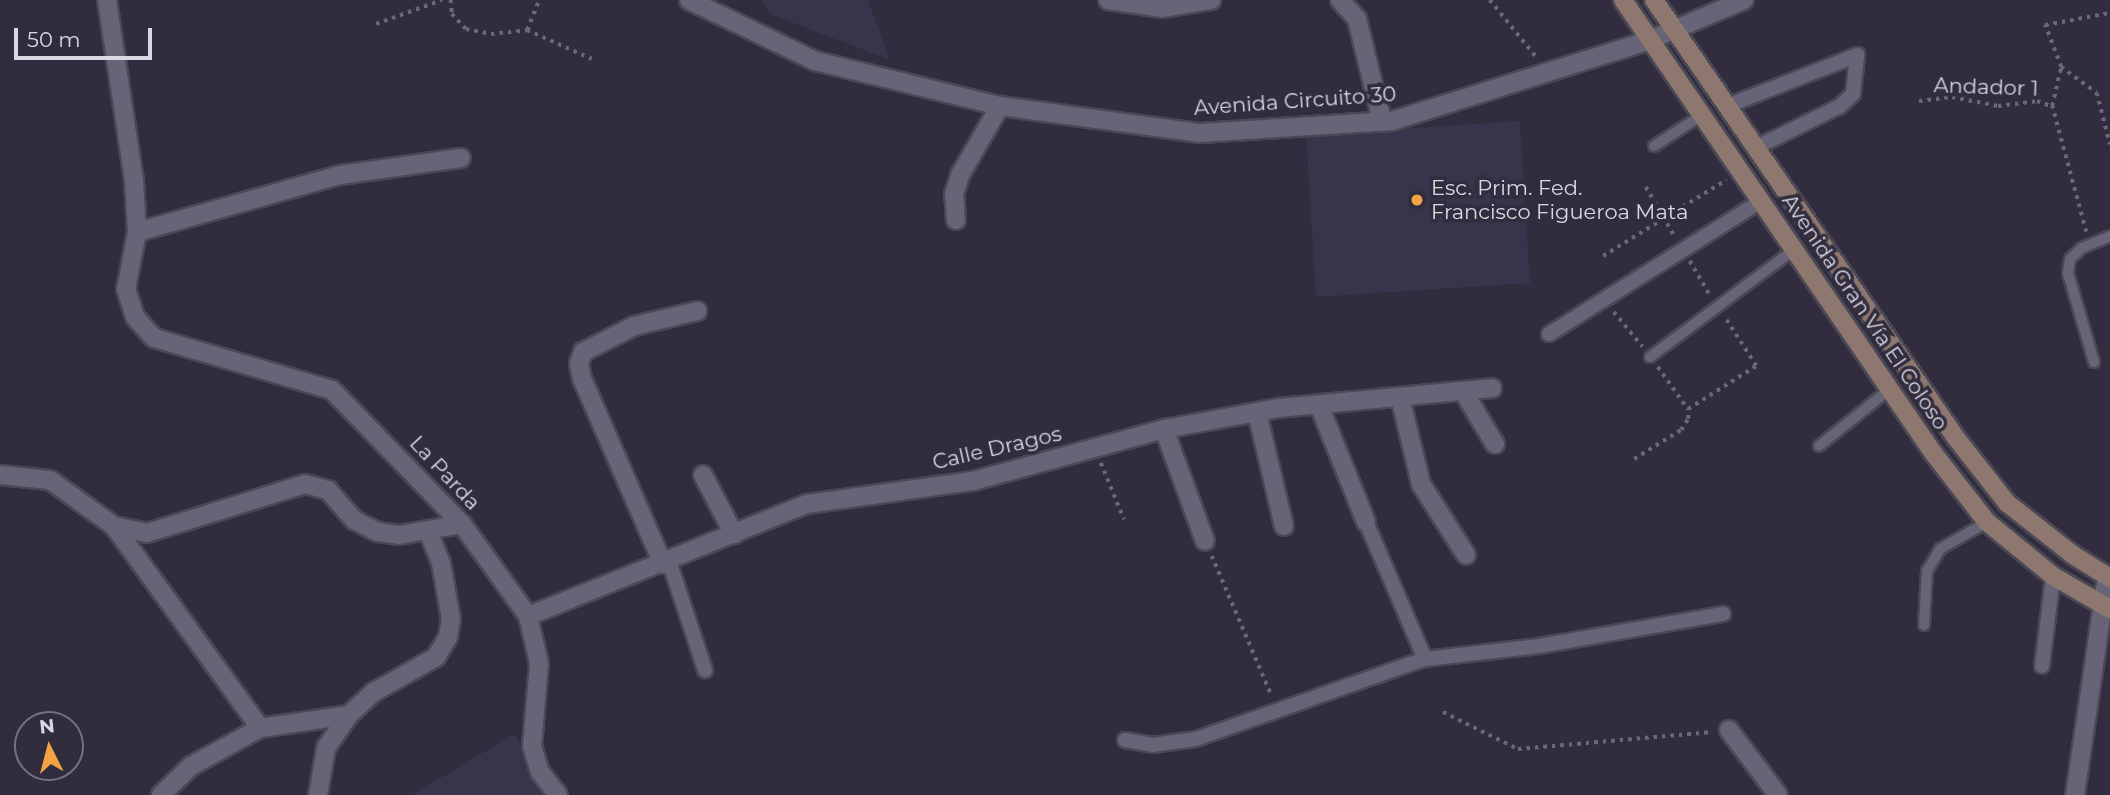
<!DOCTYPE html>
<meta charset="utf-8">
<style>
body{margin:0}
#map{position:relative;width:2110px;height:795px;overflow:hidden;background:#312d3e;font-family:Montserrat,sans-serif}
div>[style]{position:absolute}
.built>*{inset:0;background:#38344b}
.path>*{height:3.5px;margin-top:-1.75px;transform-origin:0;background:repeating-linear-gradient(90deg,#6b6877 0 3.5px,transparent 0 8.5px)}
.roads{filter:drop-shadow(2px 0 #4b4856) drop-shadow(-2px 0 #4b4856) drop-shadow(0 2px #4b4856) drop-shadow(0 -2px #4b4856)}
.service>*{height:10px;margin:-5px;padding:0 5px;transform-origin:5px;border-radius:5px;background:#676477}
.pedestrian>*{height:14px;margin:-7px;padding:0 7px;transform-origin:7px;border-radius:7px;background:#676477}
.minor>*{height:18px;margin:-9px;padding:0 9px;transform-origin:9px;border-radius:9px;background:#676477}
.tertiary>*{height:18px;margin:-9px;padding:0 9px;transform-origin:9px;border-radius:9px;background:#676477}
.secondary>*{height:18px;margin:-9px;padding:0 9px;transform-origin:9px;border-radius:9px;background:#8d776e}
.dots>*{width:19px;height:19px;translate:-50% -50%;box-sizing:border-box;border:4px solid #312d3e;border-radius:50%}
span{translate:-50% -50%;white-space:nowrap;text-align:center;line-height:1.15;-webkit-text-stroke:7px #312d3e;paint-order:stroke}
.street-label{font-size:21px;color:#dad8e3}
.poi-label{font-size:21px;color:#dad8e3}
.left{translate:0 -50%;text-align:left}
.north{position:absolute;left:14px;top:711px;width:70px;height:70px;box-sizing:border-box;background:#312d3e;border:2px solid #757180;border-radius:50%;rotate:354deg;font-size:19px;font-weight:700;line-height:28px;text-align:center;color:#dad8e3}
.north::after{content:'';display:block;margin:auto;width:24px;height:32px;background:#f4a344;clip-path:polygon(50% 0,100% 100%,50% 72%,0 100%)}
.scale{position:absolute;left:14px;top:28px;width:138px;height:32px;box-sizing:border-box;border:4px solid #dad8e3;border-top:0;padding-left:9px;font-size:21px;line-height:24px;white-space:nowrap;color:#dad8e3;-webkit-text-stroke:5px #312d3e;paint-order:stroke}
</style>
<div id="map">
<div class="built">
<div style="clip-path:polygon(762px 0,868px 0,890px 60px,770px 14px)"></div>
<div style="clip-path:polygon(1520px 121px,1530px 283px,1316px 297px,1306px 135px)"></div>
<div style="clip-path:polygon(514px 734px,551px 795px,412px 795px)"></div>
</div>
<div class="path">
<div style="left:451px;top:0;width:14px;rotate:86deg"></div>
<div style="left:452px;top:14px;width:21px;rotate:47deg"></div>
<div style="left:466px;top:29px;width:25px;rotate:11deg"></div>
<div style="left:491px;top:34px;width:36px;rotate:-6deg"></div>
<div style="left:1490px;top:0;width:75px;rotate:51deg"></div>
<div style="left:376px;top:24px;width:70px;rotate:-20deg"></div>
<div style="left:527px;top:30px;width:71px;rotate:24deg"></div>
<div style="left:527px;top:30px;width:32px;rotate:-68deg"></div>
<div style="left:2061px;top:67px;width:44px;rotate:35.8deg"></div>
<div style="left:2097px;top:93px;width:53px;rotate:75.7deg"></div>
<div style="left:1919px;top:101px;width:33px;rotate:-7deg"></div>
<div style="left:1952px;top:97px;width:47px;rotate:11.1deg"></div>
<div style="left:1998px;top:106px;width:39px;rotate:-7deg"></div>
<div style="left:2037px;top:101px;width:15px;rotate:20deg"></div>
<div style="left:1646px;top:187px;width:58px;rotate:59.9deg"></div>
<div style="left:2086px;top:232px;width:131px;rotate:-105.1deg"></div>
<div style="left:2052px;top:106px;width:40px;rotate:-77deg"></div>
<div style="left:2061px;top:67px;width:45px;rotate:-110.9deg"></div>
<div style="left:2045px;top:25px;width:66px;rotate:-10.5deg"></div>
<div style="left:1603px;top:256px;width:145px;rotate:-31.7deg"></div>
<div style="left:1690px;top:261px;width:42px;rotate:59.7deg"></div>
<div style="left:1614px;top:312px;width:45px;rotate:50.4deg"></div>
<div style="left:1658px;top:367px;width:52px;rotate:54.5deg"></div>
<div style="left:1688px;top:409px;width:80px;rotate:-32.3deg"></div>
<div style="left:1756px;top:366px;width:57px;rotate:-122.9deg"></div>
<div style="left:1634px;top:459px;width:55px;rotate:-31.7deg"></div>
<div style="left:1681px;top:430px;width:13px;rotate:-58deg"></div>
<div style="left:1688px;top:419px;width:10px;rotate:-90deg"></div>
<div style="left:1101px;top:463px;width:61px;rotate:67.7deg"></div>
<div style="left:1212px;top:556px;width:153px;rotate:66.9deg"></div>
<div style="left:1443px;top:712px;width:84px;rotate:26.3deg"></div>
<div style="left:1518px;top:749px;width:195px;rotate:-5deg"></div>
</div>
<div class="roads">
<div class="service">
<div style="left:1654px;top:146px;width:57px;rotate:-32.9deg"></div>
<div style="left:1650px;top:357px;width:181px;rotate:-36.7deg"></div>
<div style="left:2094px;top:362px;width:93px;rotate:-106.3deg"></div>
<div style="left:2068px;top:273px;width:14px;rotate:-82deg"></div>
<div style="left:2070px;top:259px;width:16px;rotate:-43deg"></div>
<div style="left:2082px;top:248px;width:30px;rotate:-23deg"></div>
<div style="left:1819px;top:446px;width:91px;rotate:-38.8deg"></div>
<div style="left:1924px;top:625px;width:54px;rotate:-86.8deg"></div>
<div style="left:1927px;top:571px;width:26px;rotate:-59deg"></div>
<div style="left:1940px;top:549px;width:54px;rotate:-29.9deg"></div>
</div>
<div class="pedestrian">
<div style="left:1727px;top:106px;width:140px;rotate:-21.4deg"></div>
<div style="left:1755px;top:148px;width:95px;rotate:-26.3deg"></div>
<div style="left:1840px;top:106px;width:18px;rotate:-43deg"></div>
<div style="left:1853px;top:94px;width:39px;rotate:-84deg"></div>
<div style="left:1549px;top:334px;width:250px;rotate:-32.1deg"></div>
<div style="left:1366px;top:522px;width:149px;rotate:66.7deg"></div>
<div style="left:669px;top:561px;width:115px;rotate:71.7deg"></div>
<div style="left:2042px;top:666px;width:91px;rotate:-83deg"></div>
<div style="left:1125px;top:740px;width:27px;rotate:10deg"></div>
<div style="left:1152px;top:745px;width:44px;rotate:-7.8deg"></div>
<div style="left:1196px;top:739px;width:243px;rotate:-19.3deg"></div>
<div style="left:1425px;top:659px;width:115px;rotate:-6.5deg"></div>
<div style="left:1539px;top:646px;width:187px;rotate:-9.9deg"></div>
</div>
<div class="minor">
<div style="left:107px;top:0;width:182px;rotate:81.5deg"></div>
<div style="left:134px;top:180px;width:52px;rotate:86.7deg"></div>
<div style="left:137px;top:232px;width:58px;rotate:100.9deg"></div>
<div style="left:126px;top:289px;width:29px;rotate:72deg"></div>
<div style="left:135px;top:317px;width:28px;rotate:48deg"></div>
<div style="left:154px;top:338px;width:185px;rotate:16.3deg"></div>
<div style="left:332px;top:390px;width:187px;rotate:45.9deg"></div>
<div style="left:462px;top:524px;width:113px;rotate:54.3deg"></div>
<div style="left:528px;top:616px;width:301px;rotate:-21.9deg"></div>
<div style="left:807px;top:504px;width:168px;rotate:-7.9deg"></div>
<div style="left:973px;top:481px;width:198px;rotate:-15.2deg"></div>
<div style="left:1164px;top:429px;width:116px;rotate:-10.4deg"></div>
<div style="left:1278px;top:408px;width:215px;rotate:-5.3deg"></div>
<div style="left:689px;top:0;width:140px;rotate:25.8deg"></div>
<div style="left:815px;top:61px;width:190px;rotate:13.7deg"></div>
<div style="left:1000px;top:106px;width:202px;rotate:7.7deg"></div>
<div style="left:1200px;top:133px;width:192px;rotate:-3.6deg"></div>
<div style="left:1392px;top:121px;width:270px;rotate:-17.4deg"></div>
<div style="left:1650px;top:40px;width:102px;rotate:-23.1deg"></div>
<div style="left:1108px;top:0;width:55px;rotate:8.4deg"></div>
<div style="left:1162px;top:8px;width:50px;rotate:-9.3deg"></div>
<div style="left:1340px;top:0;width:25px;rotate:48deg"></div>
<div style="left:1357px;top:19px;width:105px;rotate:76.2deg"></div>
<div style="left:956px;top:220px;width:26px;rotate:-94deg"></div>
<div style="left:954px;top:194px;width:20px;rotate:-72deg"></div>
<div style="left:960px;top:175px;width:80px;rotate:-59.9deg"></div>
<div style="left:137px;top:232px;width:211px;rotate:-15.7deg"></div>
<div style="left:340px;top:175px;width:122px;rotate:-8deg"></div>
<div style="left:1463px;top:391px;width:62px;rotate:58.9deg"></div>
<div style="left:1400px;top:397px;width:89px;rotate:76.4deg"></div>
<div style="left:1421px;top:484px;width:84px;rotate:57.6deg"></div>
<div style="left:1319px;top:405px;width:126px;rotate:68.1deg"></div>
<div style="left:1257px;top:412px;width:117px;rotate:76.7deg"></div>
<div style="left:1164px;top:429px;width:119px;rotate:69.9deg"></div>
<div style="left:0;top:475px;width:50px;rotate:5.7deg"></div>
<div style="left:50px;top:480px;width:79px;rotate:35.7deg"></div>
<div style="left:114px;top:526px;width:34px;rotate:12deg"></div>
<div style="left:147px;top:533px;width:165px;rotate:-17.2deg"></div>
<div style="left:305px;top:484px;width:24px;rotate:15deg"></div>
<div style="left:328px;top:490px;width:40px;rotate:49deg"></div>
<div style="left:354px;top:520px;width:27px;rotate:27deg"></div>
<div style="left:378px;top:532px;width:21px;rotate:8deg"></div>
<div style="left:399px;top:535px;width:64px;rotate:-9.9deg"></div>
<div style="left:703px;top:475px;width:67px;rotate:62.3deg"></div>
<div style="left:114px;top:526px;width:249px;rotate:54.1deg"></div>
<div style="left:663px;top:564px;width:202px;rotate:-113.6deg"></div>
<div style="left:582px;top:379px;width:16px;rotate:-101deg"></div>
<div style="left:579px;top:363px;width:12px;rotate:-70deg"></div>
<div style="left:583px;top:352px;width:57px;rotate:-27deg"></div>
<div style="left:634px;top:326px;width:65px;rotate:-13.4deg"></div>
<div style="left:1729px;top:730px;width:81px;rotate:53deg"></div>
<div style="left:161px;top:795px;width:42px;rotate:-44deg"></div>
<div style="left:191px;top:766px;width:79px;rotate:-28.8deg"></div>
<div style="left:260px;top:728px;width:90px;rotate:-8.3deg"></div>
<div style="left:318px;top:795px;width:48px;rotate:-80.3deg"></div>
<div style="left:326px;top:748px;width:40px;rotate:-55.1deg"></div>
<div style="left:349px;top:715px;width:34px;rotate:-43deg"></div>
<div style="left:374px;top:692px;width:71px;rotate:-29.4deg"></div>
<div style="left:436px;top:657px;width:23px;rotate:-59deg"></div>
<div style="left:448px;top:637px;width:18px;rotate:-81deg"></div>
<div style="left:451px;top:619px;width:57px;rotate:-100.1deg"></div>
<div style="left:441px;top:563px;width:35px;rotate:-112deg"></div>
</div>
<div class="tertiary">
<div style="left:528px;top:616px;width:48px;rotate:76.8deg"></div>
<div style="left:539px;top:663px;width:83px;rotate:94.8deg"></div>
<div style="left:532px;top:746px;width:27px;rotate:73deg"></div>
<div style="left:540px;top:772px;width:29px;rotate:52deg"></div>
<div style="left:2075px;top:795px;width:221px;rotate:-81.7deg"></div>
</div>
<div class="secondary">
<div style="left:1623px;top:0;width:550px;rotate:55.59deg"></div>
<div style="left:1934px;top:454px;width:86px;rotate:52.1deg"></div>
<div style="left:1987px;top:522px;width:85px;rotate:39.3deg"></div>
<div style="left:2053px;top:576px;width:66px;rotate:30.1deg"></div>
<div style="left:1654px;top:0;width:532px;rotate:55.41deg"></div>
<div style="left:1956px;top:438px;width:83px;rotate:51.9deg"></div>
<div style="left:2007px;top:503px;width:84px;rotate:38.2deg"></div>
<div style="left:2073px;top:555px;width:44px;rotate:31.9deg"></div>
</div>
</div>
<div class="dots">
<div style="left:1417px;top:200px;background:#f4a344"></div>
</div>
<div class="street-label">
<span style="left:1986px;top:87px;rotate:2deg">Andador 1</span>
<span style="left:1295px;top:101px;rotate:-4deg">Avenida Circuito 30</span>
<span style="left:1865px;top:312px;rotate:56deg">Avenida Gran Vía El Coloso</span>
<span style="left:997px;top:448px;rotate:-13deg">Calle Dragos</span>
<span style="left:445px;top:473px;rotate:47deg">La Parda</span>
</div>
<div class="poi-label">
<span class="left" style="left:1431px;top:200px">Esc. Prim. Fed.<br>Francisco Figueroa Mata</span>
</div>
<div class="north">N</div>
<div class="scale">50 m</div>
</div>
